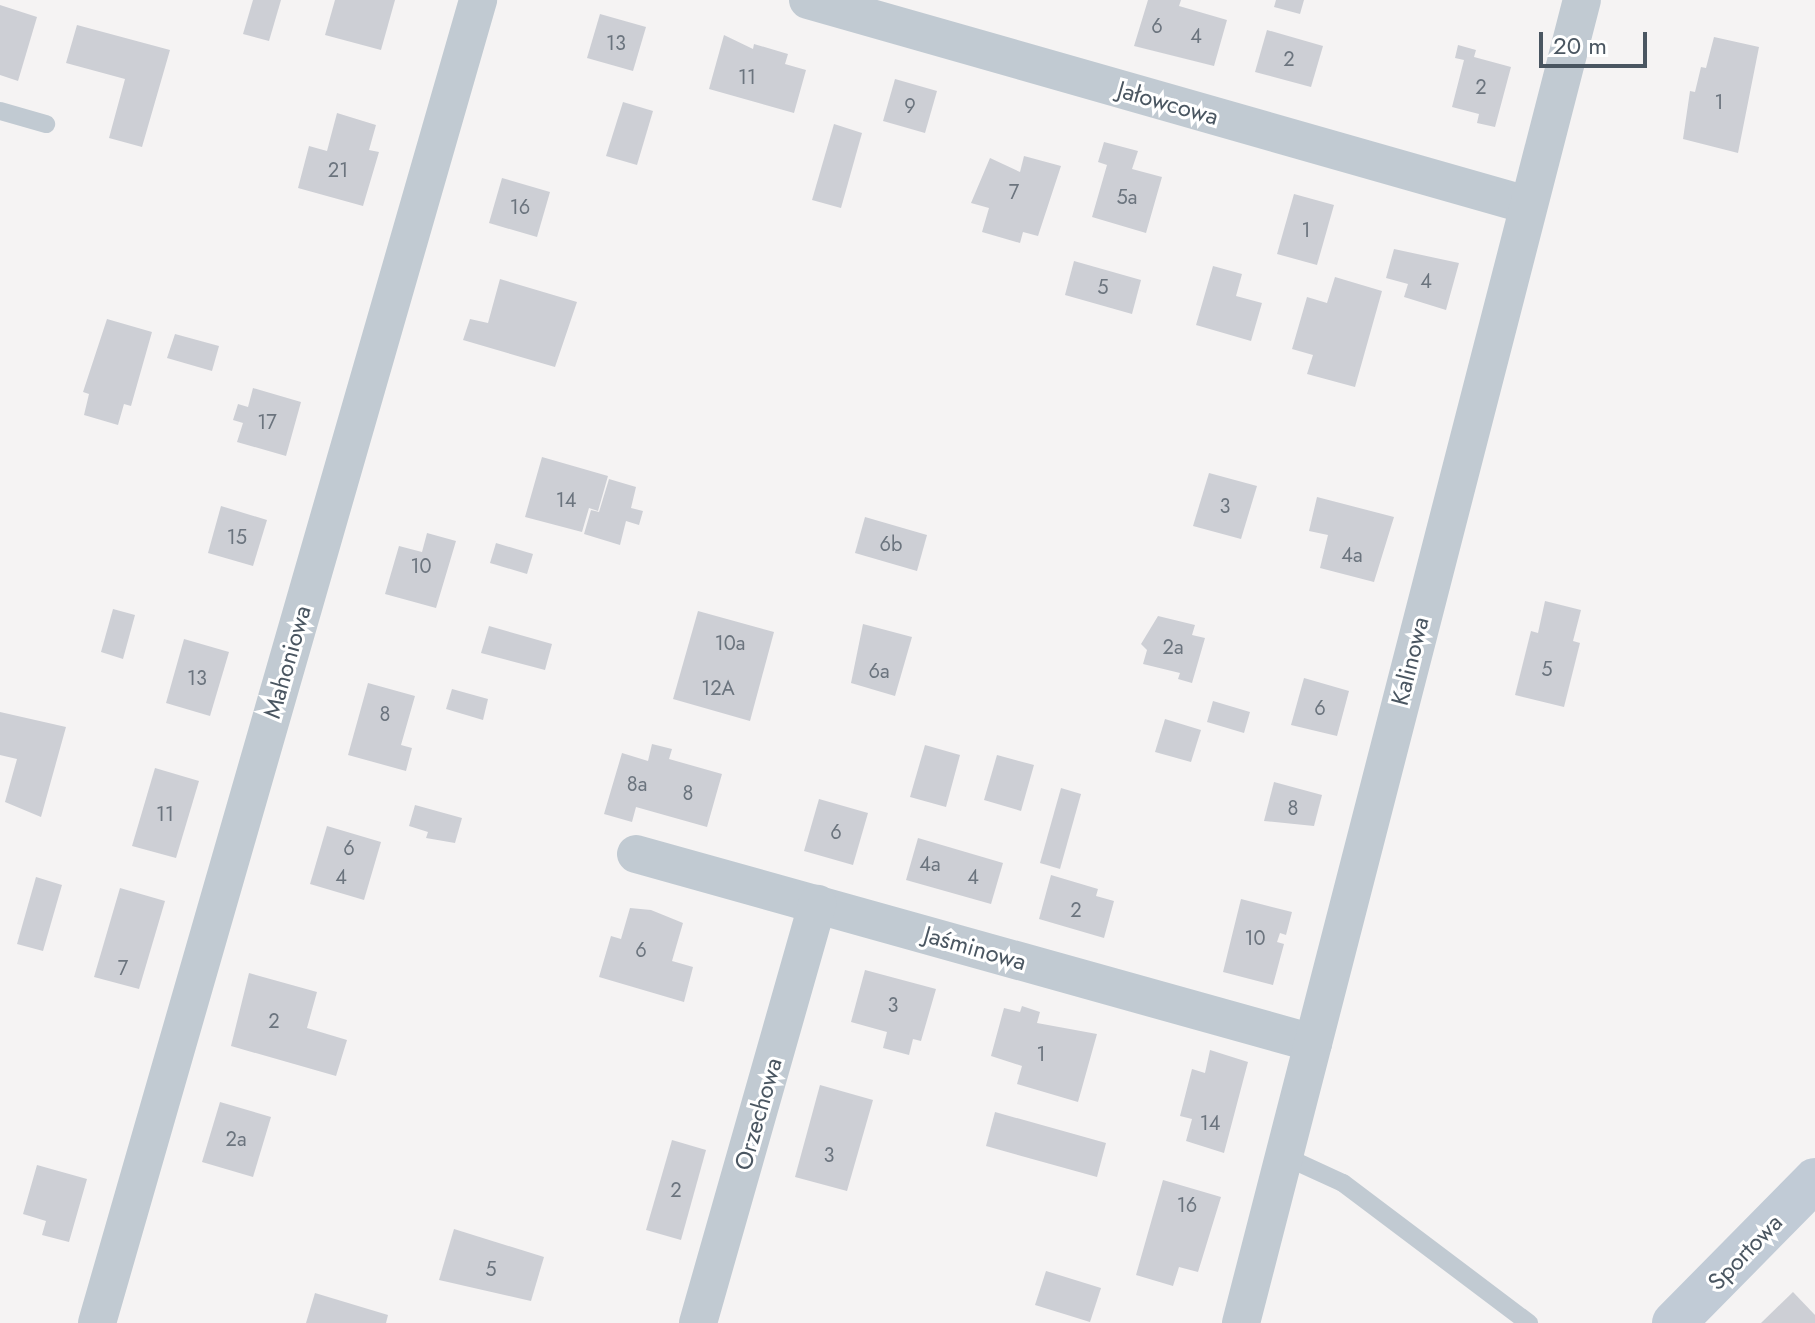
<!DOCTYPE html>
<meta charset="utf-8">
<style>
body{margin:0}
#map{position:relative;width:1815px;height:1323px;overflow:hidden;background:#f5f3f3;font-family:Jost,sans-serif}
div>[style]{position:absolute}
.building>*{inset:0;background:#cdcfd5}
.lane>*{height:18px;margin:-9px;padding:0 9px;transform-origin:9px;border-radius:9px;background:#c1cad2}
.street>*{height:38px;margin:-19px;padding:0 19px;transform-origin:19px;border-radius:19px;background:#c1cad2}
.secondary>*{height:44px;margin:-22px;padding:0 22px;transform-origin:22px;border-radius:22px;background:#c1cbd6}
span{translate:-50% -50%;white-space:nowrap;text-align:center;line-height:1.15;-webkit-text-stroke:6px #fff;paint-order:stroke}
.number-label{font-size:20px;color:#6b747e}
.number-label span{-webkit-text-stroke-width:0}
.street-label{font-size:24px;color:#4a5661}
.scale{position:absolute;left:1539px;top:32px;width:108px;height:36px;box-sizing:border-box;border:4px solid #4a5661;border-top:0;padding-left:10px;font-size:24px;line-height:28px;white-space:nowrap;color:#4a5661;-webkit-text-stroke:6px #fff;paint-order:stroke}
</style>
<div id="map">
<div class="building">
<div style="clip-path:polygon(253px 0,281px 0,269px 41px,243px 34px)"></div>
<div style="clip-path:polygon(335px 0,395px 0,381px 50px,325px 35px)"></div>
<div style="clip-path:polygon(1148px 0,1181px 0,1179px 6px,1227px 20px,1214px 66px,1134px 46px)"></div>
<div style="clip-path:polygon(1276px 0,1304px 0,1300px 14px,1274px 7px)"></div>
<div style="clip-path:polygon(0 5px,37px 17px,18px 81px,0 75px)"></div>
<div style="clip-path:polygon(600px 14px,646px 27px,633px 71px,587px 58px)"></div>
<div style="clip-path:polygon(77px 25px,170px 50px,142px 147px,109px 138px,125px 79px,66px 63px)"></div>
<div style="clip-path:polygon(1267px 30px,1323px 46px,1311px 87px,1255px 72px)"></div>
<div style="clip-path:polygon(724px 35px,753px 49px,754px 44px,788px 54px,785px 64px,806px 70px,794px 113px,709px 89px)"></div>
<div style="clip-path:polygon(1714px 37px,1759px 47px,1738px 153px,1683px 139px,1690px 91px,1695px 92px,1701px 67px,1706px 68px)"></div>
<div style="clip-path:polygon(1458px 45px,1476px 50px,1474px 57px,1511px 67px,1495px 127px,1477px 123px,1479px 114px,1452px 107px,1464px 60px,1455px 58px)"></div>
<div style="clip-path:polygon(895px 79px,937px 91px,925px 133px,883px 121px)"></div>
<div style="clip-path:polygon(623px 102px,653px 111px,637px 165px,606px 156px)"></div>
<div style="clip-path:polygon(337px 113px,376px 125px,369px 150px,379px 152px,363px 206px,298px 188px,309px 146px,327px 151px)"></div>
<div style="clip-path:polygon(834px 124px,862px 133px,841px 208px,812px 200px)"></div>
<div style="clip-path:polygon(1104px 142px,1138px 151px,1132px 169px,1162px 177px,1146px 233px,1092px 217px,1107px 165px,1098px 162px)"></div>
<div style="clip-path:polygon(1024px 156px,1061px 166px,1038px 236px,1023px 232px,1020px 243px,982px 232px,989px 208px,971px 203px,990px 158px,1020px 172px)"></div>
<div style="clip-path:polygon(502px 178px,550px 192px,537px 237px,489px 223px)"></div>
<div style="clip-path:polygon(1294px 194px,1334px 205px,1317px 265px,1277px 254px)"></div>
<div style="clip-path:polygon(1394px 249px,1459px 263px,1446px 310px,1404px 297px,1408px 284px,1386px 278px)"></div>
<div style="clip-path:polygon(1074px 261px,1141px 280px,1132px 314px,1065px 295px)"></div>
<div style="clip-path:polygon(1213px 266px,1242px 274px,1236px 296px,1262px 303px,1251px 341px,1196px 325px)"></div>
<div style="clip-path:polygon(1335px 277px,1382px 291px,1355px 387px,1307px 374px,1313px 355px,1292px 349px,1307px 297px,1327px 303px)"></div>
<div style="clip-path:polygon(500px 279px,577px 302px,555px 367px,463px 340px,470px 319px,488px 323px)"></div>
<div style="clip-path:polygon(107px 319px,152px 332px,131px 406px,124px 404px,118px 425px,84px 415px,89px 394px,83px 392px)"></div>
<div style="clip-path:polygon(175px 334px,219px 346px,212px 371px,167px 358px)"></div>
<div style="clip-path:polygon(253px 388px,301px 402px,286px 456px,237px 442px,243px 423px,233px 420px,238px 404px,248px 407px)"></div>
<div style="clip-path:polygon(542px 457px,608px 476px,598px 511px,589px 508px,582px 532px,525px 517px)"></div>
<div style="clip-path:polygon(1209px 473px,1257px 486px,1241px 539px,1193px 526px)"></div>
<div style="clip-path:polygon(609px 479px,636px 487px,631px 508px,643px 511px,639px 525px,626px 521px,620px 545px,584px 534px,591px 510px,599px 512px)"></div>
<div style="clip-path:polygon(1317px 497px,1394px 517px,1374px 582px,1320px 568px,1328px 535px,1309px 531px)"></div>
<div style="clip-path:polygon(221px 506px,267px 520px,253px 566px,208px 553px)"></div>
<div style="clip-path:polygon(865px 517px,927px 535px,917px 571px,855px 553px)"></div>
<div style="clip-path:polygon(427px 533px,456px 541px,436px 608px,385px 594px,399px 546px,422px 552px)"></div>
<div style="clip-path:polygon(496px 543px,533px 554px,527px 574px,490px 563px)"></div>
<div style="clip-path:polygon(1545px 601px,1581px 610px,1573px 641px,1580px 643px,1564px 707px,1515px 695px,1531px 631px,1538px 633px)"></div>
<div style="clip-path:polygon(113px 609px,135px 615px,123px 659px,101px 652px)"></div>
<div style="clip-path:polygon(698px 611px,774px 632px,750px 721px,673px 699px)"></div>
<div style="clip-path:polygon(1158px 616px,1195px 625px,1192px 635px,1205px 638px,1192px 683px,1178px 679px,1180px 673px,1143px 664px,1147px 650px,1141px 644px)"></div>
<div style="clip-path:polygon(863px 624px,912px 637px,895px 696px,851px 683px)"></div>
<div style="clip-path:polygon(489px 626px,552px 644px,545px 670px,481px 653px)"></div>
<div style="clip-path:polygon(184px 639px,229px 652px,210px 716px,166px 703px)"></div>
<div style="clip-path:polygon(1304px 678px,1349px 691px,1337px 736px,1291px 725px)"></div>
<div style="clip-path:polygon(368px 683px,415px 696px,401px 745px,412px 748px,406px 771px,348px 755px)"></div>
<div style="clip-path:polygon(452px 689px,488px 699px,483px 720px,446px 709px)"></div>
<div style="clip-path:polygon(1213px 701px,1250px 712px,1244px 733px,1207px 722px)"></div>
<div style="clip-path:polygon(0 712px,66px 727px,41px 817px,5px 802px,17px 759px,0 755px)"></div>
<div style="clip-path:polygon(1165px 719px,1201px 730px,1191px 762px,1155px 752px)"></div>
<div style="clip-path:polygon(652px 744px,672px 749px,669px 759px,722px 774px,707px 827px,636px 807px,632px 822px,604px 814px,622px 753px,648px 761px)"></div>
<div style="clip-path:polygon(925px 745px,960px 755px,946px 807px,910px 797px)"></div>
<div style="clip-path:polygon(997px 755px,1034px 765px,1021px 811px,984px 800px)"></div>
<div style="clip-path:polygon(155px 768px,199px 781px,176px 858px,132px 846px)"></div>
<div style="clip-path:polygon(1274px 782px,1322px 795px,1314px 826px,1264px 821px)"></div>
<div style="clip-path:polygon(1061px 788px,1081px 794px,1060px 869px,1040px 863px)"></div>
<div style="clip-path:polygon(819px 799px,868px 813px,853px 865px,804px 851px)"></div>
<div style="clip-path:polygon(415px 805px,462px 818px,455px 843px,426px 838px,428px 832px,409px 826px)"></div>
<div style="clip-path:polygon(327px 826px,381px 842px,364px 900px,310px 884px)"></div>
<div style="clip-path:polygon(918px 838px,1003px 863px,991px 904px,906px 880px)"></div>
<div style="clip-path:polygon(1051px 875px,1098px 889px,1096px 896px,1114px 901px,1104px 938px,1039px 919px)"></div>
<div style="clip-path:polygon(36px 877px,62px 885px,43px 951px,17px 944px)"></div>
<div style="clip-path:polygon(120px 888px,165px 901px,139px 989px,94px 977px)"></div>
<div style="clip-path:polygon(1241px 899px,1292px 912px,1286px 935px,1280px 933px,1277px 942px,1284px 944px,1273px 985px,1223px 972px)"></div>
<div style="clip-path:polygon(630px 908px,651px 910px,683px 923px,672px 961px,693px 967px,684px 1002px,599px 977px,611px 936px,621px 939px)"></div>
<div style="clip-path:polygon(865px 970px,936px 989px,921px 1041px,913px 1039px,909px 1055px,883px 1048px,887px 1032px,851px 1022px)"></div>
<div style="clip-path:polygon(249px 973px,317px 992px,307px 1028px,347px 1040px,336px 1076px,231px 1046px)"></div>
<div style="clip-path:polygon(1022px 1006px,1040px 1012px,1037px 1023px,1097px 1034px,1078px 1102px,1017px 1084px,1022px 1066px,991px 1056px,1004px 1008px,1020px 1012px)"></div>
<div style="clip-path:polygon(1210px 1050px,1248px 1062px,1224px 1153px,1186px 1141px,1192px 1119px,1180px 1116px,1192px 1069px,1205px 1073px)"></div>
<div style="clip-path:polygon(820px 1085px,873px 1100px,847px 1191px,795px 1177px)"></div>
<div style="clip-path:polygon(220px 1102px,271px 1117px,253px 1177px,202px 1162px)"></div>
<div style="clip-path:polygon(995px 1112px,1106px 1143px,1097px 1177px,986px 1146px)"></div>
<div style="clip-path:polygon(672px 1140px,706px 1150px,681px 1240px,646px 1230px)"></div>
<div style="clip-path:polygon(37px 1165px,87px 1179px,69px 1242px,42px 1235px,46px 1221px,23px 1214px)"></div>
<div style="clip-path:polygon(1163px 1180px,1221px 1197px,1198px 1272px,1179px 1267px,1173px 1286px,1136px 1275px)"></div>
<div style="clip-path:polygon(454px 1229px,544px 1257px,531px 1301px,439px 1280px)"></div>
<div style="clip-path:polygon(1046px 1271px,1101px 1288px,1090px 1322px,1035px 1305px)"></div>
<div style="clip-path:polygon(1793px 1292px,1815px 1315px,1815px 1323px,1761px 1323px)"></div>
<div style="clip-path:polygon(315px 1293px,388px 1315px,386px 1323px,306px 1323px)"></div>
</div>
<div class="lane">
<div style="left:0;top:111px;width:48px;rotate:15.8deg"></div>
<div style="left:1284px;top:1156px;width:65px;rotate:24.6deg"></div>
<div style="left:1343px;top:1183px;width:233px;rotate:37deg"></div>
</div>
<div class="street">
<div style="left:808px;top:0;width:748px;rotate:15.91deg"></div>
<div style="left:636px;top:854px;width:703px;rotate:15.6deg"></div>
<div style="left:97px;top:1323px;width:1377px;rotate:-73.93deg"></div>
<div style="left:698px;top:1323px;width:436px;rotate:-74.1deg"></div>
<div style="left:1241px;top:1323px;width:1366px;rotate:-75.55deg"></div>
</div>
<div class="secondary">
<div style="left:1674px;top:1323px;width:201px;rotate:-45.4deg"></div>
</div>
<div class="number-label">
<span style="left:1157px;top:26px">6</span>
<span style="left:1196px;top:36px">4</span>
<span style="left:616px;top:43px">13</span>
<span style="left:1289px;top:59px">2</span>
<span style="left:747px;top:77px">11</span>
<span style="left:1481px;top:87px">2</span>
<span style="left:1719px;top:102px">1</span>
<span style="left:910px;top:106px">9</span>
<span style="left:338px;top:170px">21</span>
<span style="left:1014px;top:192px">7</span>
<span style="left:1127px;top:197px">5a</span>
<span style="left:520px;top:207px">16</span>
<span style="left:1306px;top:230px">1</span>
<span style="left:1426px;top:281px">4</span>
<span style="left:1103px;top:287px">5</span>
<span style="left:267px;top:422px">17</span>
<span style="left:566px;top:500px">14</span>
<span style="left:1225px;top:506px">3</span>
<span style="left:237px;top:537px">15</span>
<span style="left:891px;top:544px">6b</span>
<span style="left:1352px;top:555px">4a</span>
<span style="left:421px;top:566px">10</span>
<span style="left:730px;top:643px">10a</span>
<span style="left:1173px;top:647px">2a</span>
<span style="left:1547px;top:669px">5</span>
<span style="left:879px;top:671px">6a</span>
<span style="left:197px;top:678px">13</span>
<span style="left:718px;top:688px">12A</span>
<span style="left:1320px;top:708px">6</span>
<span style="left:385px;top:714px">8</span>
<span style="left:637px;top:784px">8a</span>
<span style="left:688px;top:793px">8</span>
<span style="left:1293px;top:808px">8</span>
<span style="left:165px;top:814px">11</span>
<span style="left:836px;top:832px">6</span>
<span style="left:349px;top:848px">6</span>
<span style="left:930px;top:864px">4a</span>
<span style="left:341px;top:877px">4</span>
<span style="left:973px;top:877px">4</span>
<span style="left:1076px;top:910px">2</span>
<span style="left:1255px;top:938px">10</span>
<span style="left:641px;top:950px">6</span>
<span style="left:123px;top:968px">7</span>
<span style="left:893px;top:1005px">3</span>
<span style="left:274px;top:1021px">2</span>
<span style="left:1041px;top:1054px">1</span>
<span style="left:1210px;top:1123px">14</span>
<span style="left:236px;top:1139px">2a</span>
<span style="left:829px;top:1155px">3</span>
<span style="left:676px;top:1190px">2</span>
<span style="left:1187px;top:1205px">16</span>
<span style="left:491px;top:1269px">5</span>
</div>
<div class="street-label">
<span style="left:1168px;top:103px;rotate:16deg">Jałowcowa</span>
<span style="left:1410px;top:661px;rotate:-76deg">Kalinowa</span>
<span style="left:287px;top:662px;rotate:-74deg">Mahoniowa</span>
<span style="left:975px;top:948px;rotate:16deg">Jaśminowa</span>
<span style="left:758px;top:1114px;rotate:-74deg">Orzechowa</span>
<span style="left:1745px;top:1252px;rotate:-46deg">Sportowa</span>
</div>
<div class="scale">20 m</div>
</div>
